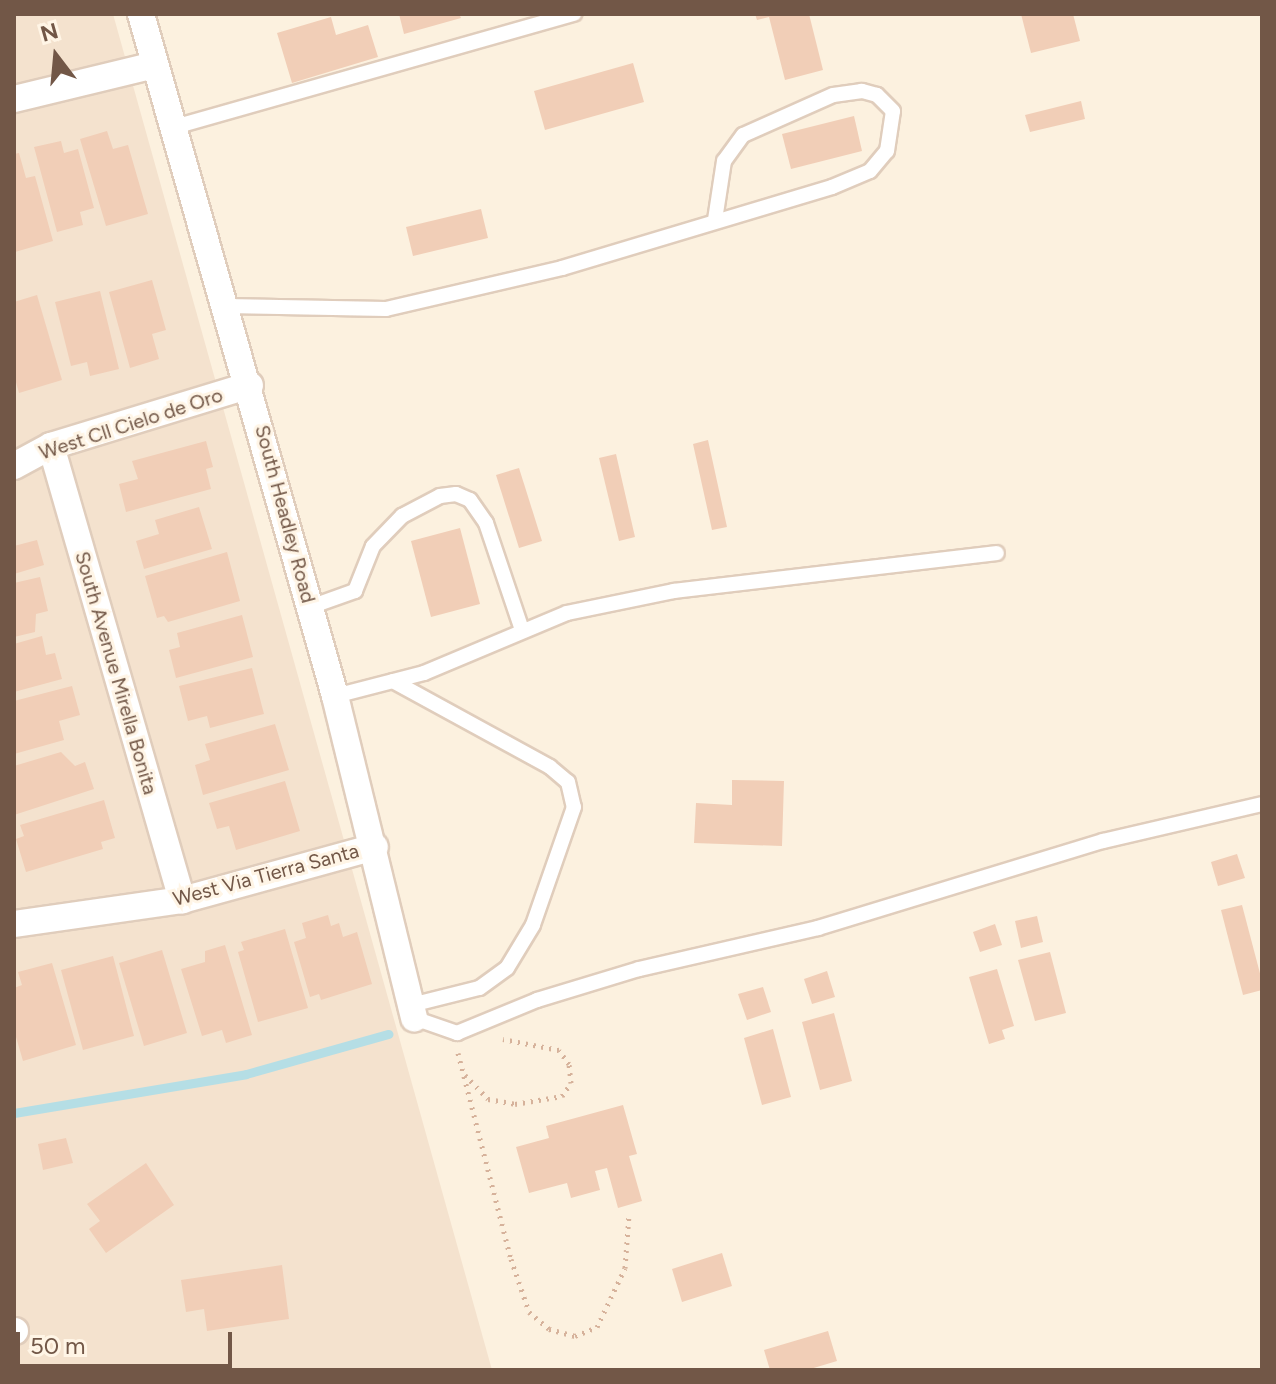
<!DOCTYPE html>
<style>
body{margin:0}
#map{position:relative;width:1276px;height:1384px;overflow:hidden;background:#fcf1df;font-family:Figtree,sans-serif}
div>[style]{position:absolute}
.residential>*{inset:0;background:#f4e2ce}
.stream>*{height:9px;margin:-4.5px;padding:0 4.5px;transform-origin:4.5px;border-radius:4.5px;background:#b5dee5}
.building>*{inset:0;background:#f1ceb7}
.path>*{height:5px;margin-top:-2.5px;transform-origin:0;background:repeating-linear-gradient(90deg,#d6b29b 0 2px,transparent 0 8px)}
.roads{filter:drop-shadow(2px 0 #e0cdbc) drop-shadow(-2px 0 #e0cdbc) drop-shadow(0 2px #e0cdbc) drop-shadow(0 -2px #e0cdbc)}
.lane>*{height:14px;margin:-7px;padding:0 7px;transform-origin:7px;border-radius:7px;background:#fff}
.street>*{height:26px;margin:-13px;padding:0 13px;transform-origin:13px;border-radius:13px;background:#fff}
span{translate:-50% -50%;white-space:nowrap;text-align:center;line-height:1.15;-webkit-text-stroke:6px #fff5e6;paint-order:stroke}
.street-label{font-size:20px;color:#725747}
.frame{position:absolute;inset:0;border:16px solid #725747;pointer-events:none}
.north{position:absolute;left:16px;top:16px;width:80px;height:80px;-webkit-text-stroke:6px #fff5e6;paint-order:stroke;rotate:344deg;font-size:22px;font-weight:700;line-height:32px;text-align:center;color:#725747}
.north::after{content:'';display:block;margin:auto;width:28px;height:36px;background:#725747;clip-path:polygon(50% 0,100% 100%,50% 72%,0 100%)}
.scale{position:absolute;left:16px;top:1332px;width:216px;height:36px;box-sizing:border-box;border:4px solid #725747;border-top:0;padding-left:10px;font-size:24px;line-height:28px;white-space:nowrap;color:#725747;-webkit-text-stroke:6px #fff5e6;paint-order:stroke}
</style>
<div id="map">
<div class="residential">
<div style="clip-path:polygon(14px 14px,113px 14px,492px 1370px,14px 1370px)"></div>
</div>
<div class="stream">
<div style="left:14px;top:1113px;width:235px;rotate:-9.5deg"></div>
<div style="left:246px;top:1074px;width:148px;rotate:-15.7deg"></div>
</div>
<div class="building">
<div style="clip-path:polygon(399px 14px,459px 14px,461px 18px,404px 34px)"></div>
<div style="clip-path:polygon(755px 14px,809px 14px,823px 70px,785px 80px,769px 17px,757px 20px)"></div>
<div style="clip-path:polygon(1021px 14px,1073px 14px,1080px 41px,1031px 53px)"></div>
<div style="clip-path:polygon(331px 17px,336px 35px,368px 25px,378px 57px,292px 83px,277px 33px)"></div>
<div style="clip-path:polygon(633px 63px,644px 102px,545px 130px,534px 91px)"></div>
<div style="clip-path:polygon(1081px 101px,1085px 119px,1030px 132px,1025px 115px)"></div>
<div style="clip-path:polygon(854px 116px,862px 151px,791px 169px,782px 134px)"></div>
<div style="clip-path:polygon(107px 131px,113px 149px,128px 145px,148px 214px,106px 226px,80px 139px)"></div>
<div style="clip-path:polygon(61px 141px,64px 153px,78px 149px,94px 208px,80px 212px,83px 225px,57px 232px,34px 147px)"></div>
<div style="clip-path:polygon(19px 153px,26px 178px,35px 176px,53px 241px,15px 252px,14px 154px)"></div>
<div style="clip-path:polygon(481px 209px,488px 238px,413px 256px,406px 227px)"></div>
<div style="clip-path:polygon(152px 280px,166px 330px,152px 334px,159px 359px,130px 368px,109px 292px)"></div>
<div style="clip-path:polygon(100px 291px,119px 369px,90px 376px,87px 362px,71px 366px,55px 302px)"></div>
<div style="clip-path:polygon(37px 295px,62px 380px,19px 393px,14px 375px,14px 302px)"></div>
<div style="clip-path:polygon(708px 440px,727px 527px,712px 530px,693px 444px)"></div>
<div style="clip-path:polygon(206px 441px,213px 467px,206px 469px,211px 489px,126px 512px,119px 484px,138px 479px,132px 461px)"></div>
<div style="clip-path:polygon(616px 454px,635px 537px,619px 541px,599px 458px)"></div>
<div style="clip-path:polygon(519px 468px,542px 541px,519px 548px,496px 475px)"></div>
<div style="clip-path:polygon(199px 507px,212px 549px,144px 569px,136px 541px,159px 534px,155px 520px)"></div>
<div style="clip-path:polygon(460px 528px,480px 604px,431px 617px,411px 541px)"></div>
<div style="clip-path:polygon(37px 540px,44px 565px,14px 574px,14px 546px)"></div>
<div style="clip-path:polygon(227px 552px,240px 601px,168px 622px,164px 616px,157px 618px,145px 576px)"></div>
<div style="clip-path:polygon(40px 577px,48px 611px,36px 614px,35px 632px,14px 637px,14px 583px)"></div>
<div style="clip-path:polygon(242px 615px,253px 657px,176px 678px,169px 650px,180px 647px,177px 633px)"></div>
<div style="clip-path:polygon(42px 636px,46px 655px,55px 653px,62px 679px,14px 692px,14px 644px)"></div>
<div style="clip-path:polygon(252px 668px,264px 714px,210px 728px,207px 716px,188px 721px,179px 686px)"></div>
<div style="clip-path:polygon(72px 686px,80px 715px,59px 721px,64px 740px,14px 754px,14px 701px)"></div>
<div style="clip-path:polygon(275px 724px,289px 770px,203px 795px,195px 765px,210px 760px,205px 744px)"></div>
<div style="clip-path:polygon(61px 752px,75px 766px,85px 762px,94px 789px,14px 815px,14px 766px)"></div>
<div style="clip-path:polygon(732px 780px,784px 781px,782px 846px,694px 843px,696px 803px,732px 805px)"></div>
<div style="clip-path:polygon(285px 781px,300px 831px,236px 850px,229px 826px,217px 829px,209px 803px)"></div>
<div style="clip-path:polygon(104px 800px,115px 838px,101px 842px,103px 849px,26px 872px,16px 839px,24px 836px,20px 825px)"></div>
<div style="clip-path:polygon(1237px 854px,1245px 878px,1218px 886px,1211px 862px)"></div>
<div style="clip-path:polygon(1242px 905px,1262px 981px,1262px 990px,1243px 995px,1221px 910px)"></div>
<div style="clip-path:polygon(328px 915px,331px 926px,339px 923px,343px 937px,357px 932px,372px 984px,321px 1000px,319px 994px,310px 997px,294px 942px,306px 938px,302px 923px)"></div>
<div style="clip-path:polygon(1037px 916px,1043px 942px,1021px 948px,1015px 921px)"></div>
<div style="clip-path:polygon(995px 924px,1002px 945px,980px 952px,973px 932px)"></div>
<div style="clip-path:polygon(285px 929px,308px 1008px,258px 1022px,238px 952px,244px 950px,241px 942px)"></div>
<div style="clip-path:polygon(225px 945px,252px 1035px,226px 1043px,222px 1030px,202px 1036px,181px 969px,205px 962px,205px 951px)"></div>
<div style="clip-path:polygon(162px 950px,187px 1033px,144px 1046px,119px 963px)"></div>
<div style="clip-path:polygon(1050px 952px,1066px 1013px,1035px 1021px,1018px 960px)"></div>
<div style="clip-path:polygon(113px 956px,134px 1036px,83px 1050px,61px 970px)"></div>
<div style="clip-path:polygon(52px 963px,76px 1045px,23px 1061px,14px 1030px,14px 988px,22px 985px,18px 972px)"></div>
<div style="clip-path:polygon(997px 969px,1014px 1026px,1002px 1030px,1005px 1039px,989px 1044px,969px 977px)"></div>
<div style="clip-path:polygon(827px 971px,835px 997px,812px 1004px,804px 979px)"></div>
<div style="clip-path:polygon(763px 987px,771px 1012px,747px 1020px,738px 994px)"></div>
<div style="clip-path:polygon(834px 1013px,852px 1081px,820px 1090px,802px 1022px)"></div>
<div style="clip-path:polygon(773px 1029px,791px 1097px,762px 1105px,744px 1038px)"></div>
<div style="clip-path:polygon(623px 1105px,637px 1154px,629px 1156px,642px 1201px,618px 1208px,607px 1168px,595px 1171px,600px 1190px,571px 1198px,567px 1183px,529px 1193px,516px 1147px,549px 1138px,546px 1126px)"></div>
<div style="clip-path:polygon(66px 1138px,73px 1163px,43px 1170px,38px 1144px)"></div>
<div style="clip-path:polygon(146px 1163px,174px 1205px,106px 1253px,89px 1229px,100px 1221px,87px 1204px)"></div>
<div style="clip-path:polygon(722px 1253px,732px 1286px,682px 1302px,672px 1269px)"></div>
<div style="clip-path:polygon(282px 1265px,289px 1319px,207px 1331px,204px 1309px,186px 1312px,181px 1280px)"></div>
<div style="clip-path:polygon(828px 1331px,837px 1361px,807px 1370px,770px 1370px,764px 1350px)"></div>
</div>
<div class="path">
<div style="left:458px;top:1053px;width:213px;rotate:75.6deg"></div>
<div style="left:511px;top:1259px;width:56px;rotate:71.2deg"></div>
<div style="left:529px;top:1312px;width:26px;rotate:40deg"></div>
<div style="left:549px;top:1329px;width:27px;rotate:15deg"></div>
<div style="left:575px;top:1336px;width:24px;rotate:-22deg"></div>
<div style="left:597px;top:1327px;width:65px;rotate:-64.6deg"></div>
<div style="left:625px;top:1268px;width:53px;rotate:-85.7deg"></div>
<div style="left:465px;top:1075px;width:33px;rotate:46deg"></div>
<div style="left:488px;top:1099px;width:27px;rotate:10deg"></div>
<div style="left:515px;top:1104px;width:48px;rotate:-9.7deg"></div>
<div style="left:562px;top:1096px;width:16px;rotate:-55deg"></div>
<div style="left:571px;top:1083px;width:19px;rotate:-96deg"></div>
<div style="left:569px;top:1064px;width:17px;rotate:-126deg"></div>
<div style="left:559px;top:1050px;width:57px;rotate:-168.9deg"></div>
</div>
<div class="roads">
<div class="lane">
<div style="left:174px;top:127px;width:416px;rotate:-15.8deg"></div>
<div style="left:226px;top:306px;width:160px;rotate:1.1deg"></div>
<div style="left:386px;top:309px;width:181px;rotate:-13.1deg"></div>
<div style="left:562px;top:268px;width:282px;rotate:-16.7deg"></div>
<div style="left:832px;top:187px;width:41px;rotate:-22.8deg"></div>
<div style="left:870px;top:171px;width:26px;rotate:-50deg"></div>
<div style="left:887px;top:151px;width:40px;rotate:-81.5deg"></div>
<div style="left:893px;top:111px;width:23px;rotate:-135deg"></div>
<div style="left:877px;top:95px;width:16px;rotate:-165deg"></div>
<div style="left:862px;top:91px;width:29px;rotate:172deg"></div>
<div style="left:833px;top:95px;width:98px;rotate:156deg"></div>
<div style="left:743px;top:135px;width:32px;rotate:126deg"></div>
<div style="left:724px;top:161px;width:60px;rotate:98.7deg"></div>
<div style="left:310px;top:607px;width:48px;rotate:-19.6deg"></div>
<div style="left:355px;top:591px;width:48px;rotate:-68.2deg"></div>
<div style="left:373px;top:546px;width:42px;rotate:-46deg"></div>
<div style="left:402px;top:516px;width:43px;rotate:-27.8deg"></div>
<div style="left:440px;top:496px;width:16px;rotate:-7deg"></div>
<div style="left:456px;top:494px;width:15px;rotate:23deg"></div>
<div style="left:470px;top:500px;width:28px;rotate:55deg"></div>
<div style="left:486px;top:523px;width:113px;rotate:71.4deg"></div>
<div style="left:393px;top:681px;width:179px;rotate:28.7deg"></div>
<div style="left:550px;top:767px;width:23px;rotate:40deg"></div>
<div style="left:568px;top:782px;width:26px;rotate:77deg"></div>
<div style="left:574px;top:807px;width:125px;rotate:109.2deg"></div>
<div style="left:533px;top:925px;width:50px;rotate:121.2deg"></div>
<div style="left:507px;top:968px;width:34px;rotate:144deg"></div>
<div style="left:479px;top:988px;width:70px;rotate:166deg"></div>
<div style="left:335px;top:696px;width:92px;rotate:-14.5deg"></div>
<div style="left:424px;top:673px;width:155px;rotate:-22.8deg"></div>
<div style="left:567px;top:613px;width:109px;rotate:-11.6deg"></div>
<div style="left:674px;top:591px;width:325px;rotate:-6.7deg"></div>
<div style="left:414px;top:1018px;width:46px;rotate:19.2deg"></div>
<div style="left:457px;top:1033px;width:87px;rotate:-22.4deg"></div>
<div style="left:537px;top:1000px;width:107px;rotate:-16.9deg"></div>
<div style="left:639px;top:969px;width:184px;rotate:-12.9deg"></div>
<div style="left:818px;top:928px;width:298px;rotate:-17deg"></div>
<div style="left:1103px;top:841px;width:163px;rotate:-13.1deg"></div>
</div>
<div class="street">
<div style="left:141px;top:14px;width:709px;rotate:74.12deg"></div>
<div style="left:335px;top:696px;width:332px;rotate:76.2deg"></div>
<div style="left:14px;top:99px;width:145px;rotate:-13.6deg"></div>
<div style="left:51px;top:446px;width:473px;rotate:73.9deg"></div>
<div style="left:14px;top:466px;width:42px;rotate:-28.4deg"></div>
<div style="left:51px;top:446px;width:208px;rotate:-17deg"></div>
<div style="left:14px;top:924px;width:170px;rotate:-8.1deg"></div>
<div style="left:182px;top:900px;width:200px;rotate:-15.4deg"></div>
<div style="left:14px;top:1331px;width:1px"></div>
</div>
</div>
<div class="street-label">
<span style="left:131px;top:424px;rotate:-18deg">West Cll Cielo de Oro</span>
<span style="left:285px;top:514px;rotate:75deg">South Headley Road</span>
<span style="left:116px;top:673px;rotate:74deg">South Avenue Mirella Bonita</span>
<span style="left:266px;top:875px;rotate:-15deg">West Via Tierra Santa</span>
</div>
<div class="frame"></div>
<div class="north">N</div>
<div class="scale">50 m</div>
</div>
